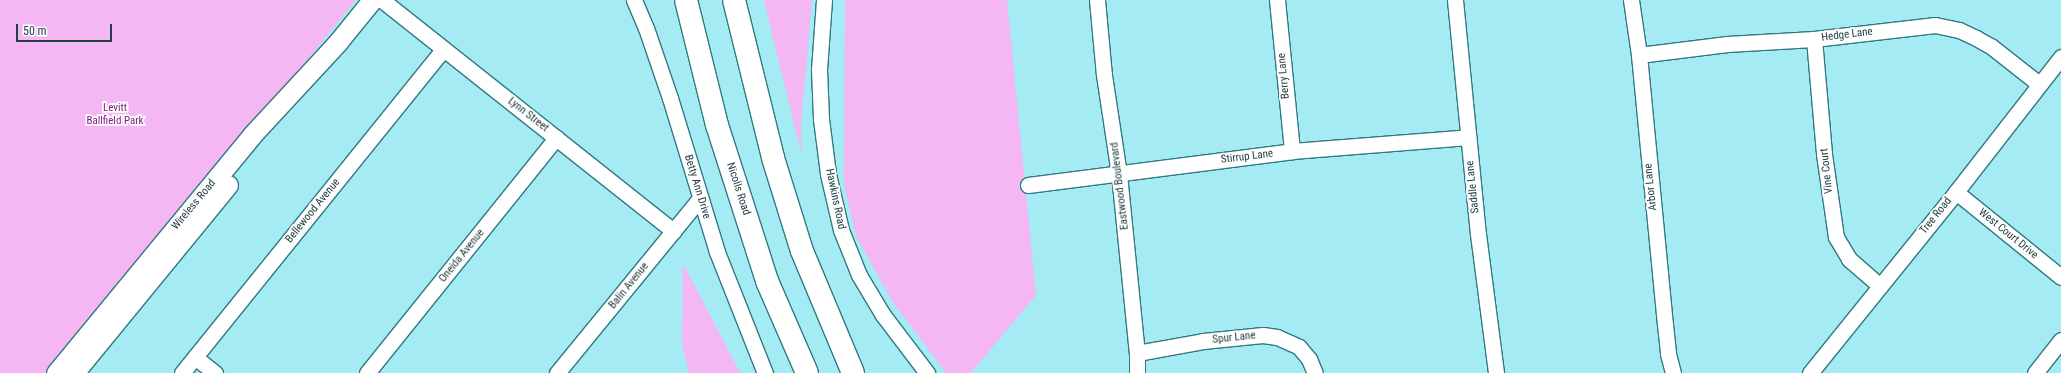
<!DOCTYPE html>
<style>
body{margin:0}
#map{position:relative;width:2061px;height:373px;overflow:hidden;background:#a4ebf4;font-family:"Roboto Condensed",sans-serif}
div>[style]{position:absolute}
.green>*{inset:0;background:#f4b7f3}
.roads{filter:drop-shadow(1px 0 #317982) drop-shadow(-1px 0 #317982) drop-shadow(0 1px #317982) drop-shadow(0 -1px #317982)}
.minor>*{height:15px;margin:-7.5px;padding:0 7.5px;transform-origin:7.5px;border-radius:7.5px;background:#fff}
.major>*{height:19px;margin:-9.5px;padding:0 9.5px;transform-origin:9.5px;border-radius:9.5px;background:#fff}
.highway>*{height:22px;margin:-11px;padding:0 11px;transform-origin:11px;border-radius:11px;background:#fff}
span{translate:-50% -50%;white-space:nowrap;text-align:center;line-height:1.15;-webkit-text-stroke:3.5px #fefefe;paint-order:stroke}
.street-label{font-size:11px;color:#213e42}
.park-label{font-size:11px;color:#7e1c81}
.scale{position:absolute;left:16px;top:24px;width:96px;height:18px;box-sizing:border-box;border:2px solid #213e42;border-top:0;padding-left:5px;font-size:12px;line-height:14px;white-space:nowrap;color:#213e42;-webkit-text-stroke:3px #fefefe;paint-order:stroke}
</style>
<div id="map">
<div class="green">
<div style="clip-path:polygon(0 0,356px 0,116px 296px,111px 291px,46px 373px,0 373px)"></div>
<div style="clip-path:polygon(764px 0,812px 0,801px 124px,801px 153px)"></div>
<div style="clip-path:polygon(845px 0,1007px 0,1036px 295px,971px 373px,946px 373px,892px 301px,856px 236px,844px 184px)"></div>
<div style="clip-path:polygon(683px 263px,740px 373px,689px 373px,682px 345px)"></div>
</div>
<div class="roads">
<div class="minor">
<div style="left:382px;top:0;width:372px;rotate:38.4deg"></div>
<div style="left:634px;top:0;width:30px;rotate:67deg"></div>
<div style="left:646px;top:28px;width:74px;rotate:71.1deg"></div>
<div style="left:670px;top:98px;width:161px;rotate:73deg"></div>
<div style="left:717px;top:252px;width:130px;rotate:68.4deg"></div>
<div style="left:824px;top:0;width:69px;rotate:94.1deg"></div>
<div style="left:819px;top:69px;width:50px;rotate:87.7deg"></div>
<div style="left:821px;top:119px;width:55px;rotate:82.7deg"></div>
<div style="left:828px;top:174px;width:57px;rotate:76.9deg"></div>
<div style="left:841px;top:230px;width:48px;rotate:68.2deg"></div>
<div style="left:859px;top:275px;width:47px;rotate:59deg"></div>
<div style="left:883px;top:315px;width:73px;rotate:52.8deg"></div>
<div style="left:1097px;top:0;width:75px;rotate:84.7deg"></div>
<div style="left:1104px;top:75px;width:100px;rotate:81.4deg"></div>
<div style="left:1119px;top:174px;width:180px;rotate:84.3deg"></div>
<div style="left:1137px;top:353px;width:20px;rotate:90deg"></div>
<div style="left:1277px;top:0;width:152px;rotate:84.3deg"></div>
<div style="left:1455px;top:0;width:235px;rotate:84.4deg"></div>
<div style="left:1478px;top:234px;width:140px;rotate:82.6deg"></div>
<div style="left:1631px;top:0;width:56px;rotate:81.7deg"></div>
<div style="left:1639px;top:55px;width:270px;rotate:84.5deg"></div>
<div style="left:1665px;top:324px;width:30px;rotate:84deg"></div>
<div style="left:1668px;top:354px;width:20px;rotate:75deg"></div>
<div style="left:1814px;top:39px;width:115px;rotate:85deg"></div>
<div style="left:1824px;top:154px;width:84px;rotate:81.8deg"></div>
<div style="left:1836px;top:237px;width:26px;rotate:59deg"></div>
<div style="left:1849px;top:259px;width:41px;rotate:41.1deg"></div>
<div style="left:1639px;top:55px;width:89px;rotate:-7.1deg"></div>
<div style="left:1727px;top:44px;width:87px;rotate:-3.3deg"></div>
<div style="left:1814px;top:39px;width:122px;rotate:-6.6deg"></div>
<div style="left:1935px;top:25px;width:25px;rotate:12deg"></div>
<div style="left:1959px;top:30px;width:19px;rotate:25deg"></div>
<div style="left:1976px;top:38px;width:18px;rotate:29deg"></div>
<div style="left:1992px;top:47px;width:60px;rotate:38.2deg"></div>
<div style="left:1028px;top:185px;width:266px;rotate:-7.3deg"></div>
<div style="left:1292px;top:151px;width:177px;rotate:-4.5deg"></div>
<div style="left:1956px;top:192px;width:135px;rotate:39deg"></div>
<div style="left:1137px;top:353px;width:67px;rotate:-10.3deg"></div>
<div style="left:1203px;top:341px;width:60px;rotate:-5.7deg"></div>
<div style="left:1263px;top:335px;width:14px;rotate:8deg"></div>
<div style="left:1277px;top:337px;width:24px;rotate:24deg"></div>
<div style="left:1299px;top:347px;width:16px;rotate:50deg"></div>
<div style="left:1309px;top:359px;width:15px;rotate:67deg"></div>
<div style="left:195px;top:357px;width:26px;rotate:39deg"></div>
<div style="left:182px;top:373px;width:416px;rotate:-51.1deg"></div>
<div style="left:367px;top:373px;width:302px;rotate:-51.2deg"></div>
<div style="left:557px;top:373px;width:226px;rotate:-50.7deg"></div>
<div style="left:1810px;top:373px;width:233px;rotate:-51.1deg"></div>
<div style="left:1956px;top:192px;width:171px;rotate:-52.1deg"></div>
<div style="left:2035px;top:373px;width:42px;rotate:-51.8deg"></div>
</div>
<div class="major">
<div style="left:56px;top:373px;width:308px;rotate:-50.5deg"></div>
<div style="left:252px;top:135px;width:127px;rotate:-47.2deg"></div>
<div style="left:338px;top:42px;width:54px;rotate:-51deg"></div>
<div style="left:74px;top:373px;width:243px;rotate:-50.7deg"></div>
</div>
<div class="highway">
<div style="left:686px;top:0;width:129px;rotate:76.1deg"></div>
<div style="left:717px;top:125px;width:164px;rotate:72.2deg"></div>
<div style="left:767px;top:281px;width:100px;rotate:66.5deg"></div>
<div style="left:734px;top:0;width:163px;rotate:76.1deg"></div>
<div style="left:773px;top:158px;width:97px;rotate:72.7deg"></div>
<div style="left:802px;top:251px;width:132px;rotate:67.3deg"></div>
</div>
</div>
<div class="street-label">
<span style="left:1847px;top:35px;rotate:-7deg">Hedge Lane</span>
<span style="left:1284px;top:76px;rotate:-95deg">Berry Lane</span>
<span style="left:528px;top:115px;rotate:38deg">Lynn Street</span>
<span style="left:1247px;top:157px;rotate:-7deg">Stirrup Lane</span>
<span style="left:1827px;top:171px;rotate:-96deg">Vine Court</span>
<span style="left:1120px;top:186px;rotate:-97deg">Eastwood Boulevard</span>
<span style="left:697px;top:187px;rotate:73deg">Betty Ann Drive</span>
<span style="left:1473px;top:187px;rotate:-96deg">Saddle Lane</span>
<span style="left:1651px;top:187px;rotate:-96deg">Arbor Lane</span>
<span style="left:738px;top:189px;rotate:72deg">Nicolls Road</span>
<span style="left:835px;top:199px;rotate:78deg">Hawkins Road</span>
<span style="left:194px;top:205px;rotate:-50deg">Wireless Road</span>
<span style="left:313px;top:211px;rotate:-51deg">Bellewood Avenue</span>
<span style="left:1936px;top:216px;rotate:-51deg">Tree Road</span>
<span style="left:2008px;top:234px;rotate:39deg">West Court Drive</span>
<span style="left:462px;top:256px;rotate:-51deg">Oneida Avenue</span>
<span style="left:629px;top:286px;rotate:-51deg">Balin Avenue</span>
<span style="left:1234px;top:338px;rotate:-6deg">Spur Lane</span>
</div>
<div class="park-label">
<span style="left:115px;top:115px">Levitt<br>Ballfield Park</span>
</div>
<div class="scale">50 m</div>
</div>
